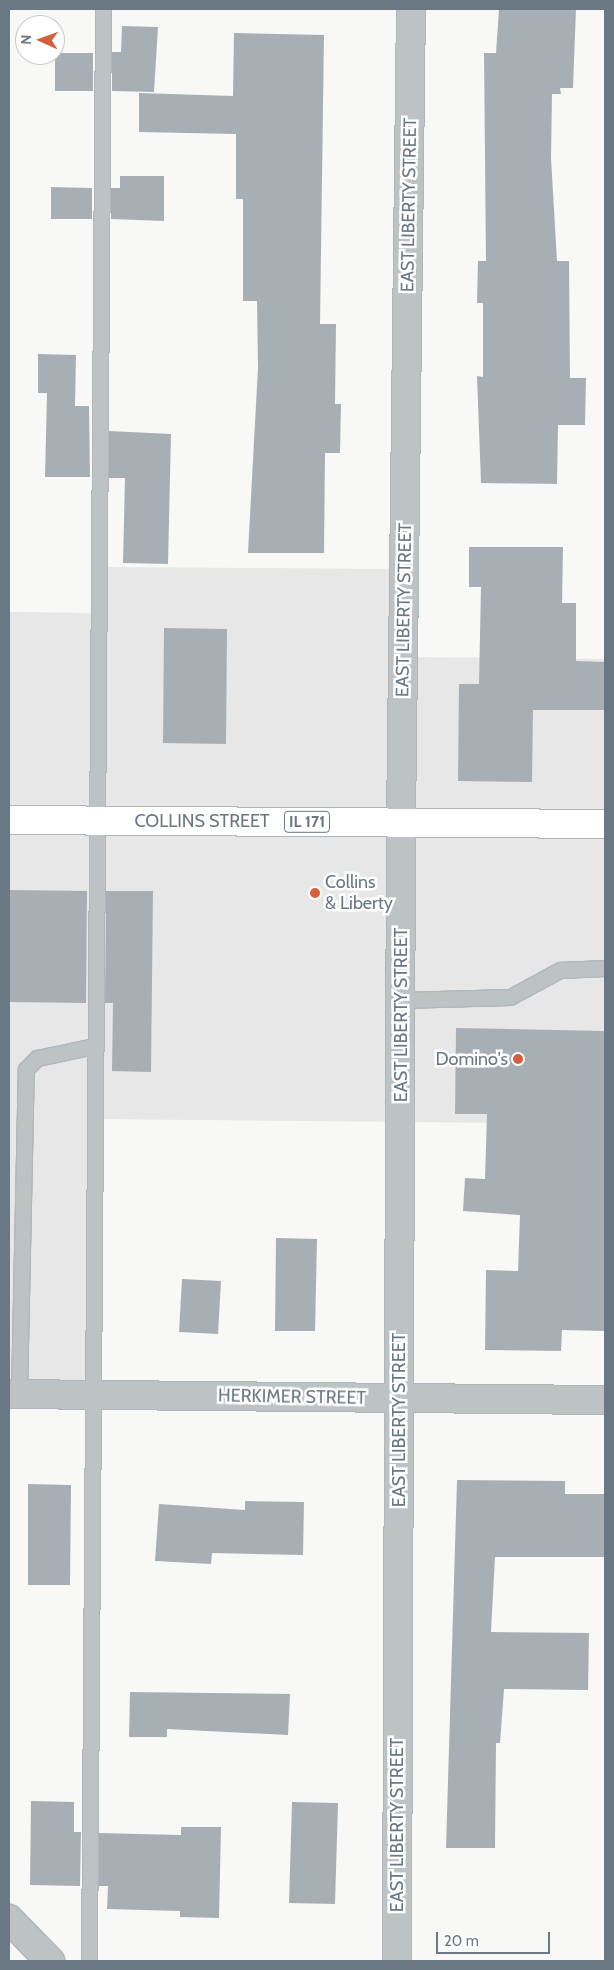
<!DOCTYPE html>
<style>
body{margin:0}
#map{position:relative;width:614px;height:1970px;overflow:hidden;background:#f8f8f6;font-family:Cabin,sans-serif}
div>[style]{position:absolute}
.built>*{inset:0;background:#e6e7e6}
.building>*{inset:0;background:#a8afb4}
.roads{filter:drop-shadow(1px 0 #b1b6ba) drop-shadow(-1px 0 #b1b6ba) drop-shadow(0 1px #b1b6ba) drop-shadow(0 -1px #b1b6ba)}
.lane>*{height:15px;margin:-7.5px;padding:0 7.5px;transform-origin:7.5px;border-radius:7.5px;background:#bdc2c5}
.street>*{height:28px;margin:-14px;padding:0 14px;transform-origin:14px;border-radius:14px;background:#bdc2c5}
.primary>*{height:28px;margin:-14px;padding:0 14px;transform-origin:14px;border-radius:14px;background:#fff}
.dots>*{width:14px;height:14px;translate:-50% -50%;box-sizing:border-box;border:2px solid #fff;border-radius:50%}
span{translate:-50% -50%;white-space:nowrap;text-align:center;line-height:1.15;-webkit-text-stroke:5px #fff;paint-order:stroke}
.shield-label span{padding:1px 4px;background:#fff;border:1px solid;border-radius:4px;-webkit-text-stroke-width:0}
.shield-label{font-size:16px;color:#6a7884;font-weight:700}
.street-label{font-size:18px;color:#6a7884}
.poi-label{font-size:18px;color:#6a7884}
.left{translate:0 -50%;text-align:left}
.right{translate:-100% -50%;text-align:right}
.frame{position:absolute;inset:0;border:10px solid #6a7884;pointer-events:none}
.north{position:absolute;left:15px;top:15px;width:50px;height:50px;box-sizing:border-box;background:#fff;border:1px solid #c3c9ce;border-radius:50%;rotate:272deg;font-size:14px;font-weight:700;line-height:20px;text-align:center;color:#6a7884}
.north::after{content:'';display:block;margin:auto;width:18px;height:22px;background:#d45f3a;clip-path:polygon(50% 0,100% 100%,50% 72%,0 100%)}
.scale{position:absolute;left:436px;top:1932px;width:114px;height:22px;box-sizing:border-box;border:2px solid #6a7884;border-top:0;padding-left:6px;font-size:15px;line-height:18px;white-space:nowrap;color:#6a7884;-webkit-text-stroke:4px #fff;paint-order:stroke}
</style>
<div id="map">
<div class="built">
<div style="clip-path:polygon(105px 567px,401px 569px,400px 657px,605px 659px,605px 1124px,88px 1119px,94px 1395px,9px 1395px,9px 612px,104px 613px)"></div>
</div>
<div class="building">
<div style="clip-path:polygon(499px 9px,576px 9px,573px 88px,560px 88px,561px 94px,552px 94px,551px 158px,557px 261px,569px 261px,570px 378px,586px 378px,585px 425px,558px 425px,557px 484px,481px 483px,477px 376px,483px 377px,483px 303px,477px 303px,478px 261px,486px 261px,484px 53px,496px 53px)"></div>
<div style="clip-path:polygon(122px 26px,158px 27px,154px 92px,112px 91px,112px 52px,121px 52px)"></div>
<div style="clip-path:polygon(234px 33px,324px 35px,320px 324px,336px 324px,335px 404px,341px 404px,340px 453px,325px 453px,324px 553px,248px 553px,258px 367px,257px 301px,243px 301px,243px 199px,236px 199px,236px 134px,139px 132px,139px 93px,233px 96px)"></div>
<div style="clip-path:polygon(55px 53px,93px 53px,93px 91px,55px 91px)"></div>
<div style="clip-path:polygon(120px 176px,164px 176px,164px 221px,111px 219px,111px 188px,120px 188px)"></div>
<div style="clip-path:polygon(51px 187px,92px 188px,92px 219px,51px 219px)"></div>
<div style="clip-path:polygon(38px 354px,76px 355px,75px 406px,89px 406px,90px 477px,45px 477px,47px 393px,38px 393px)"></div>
<div style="clip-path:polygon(109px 431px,171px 434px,168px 564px,123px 563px,125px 478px,109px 478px)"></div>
<div style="clip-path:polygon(469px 547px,563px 547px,562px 603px,576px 603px,576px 661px,605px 662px,605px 710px,533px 710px,532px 782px,458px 781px,459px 684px,479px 684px,481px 587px,469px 587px)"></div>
<div style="clip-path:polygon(164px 628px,227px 629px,226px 744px,163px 743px)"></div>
<div style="clip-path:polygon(9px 890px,87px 891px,86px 1003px,9px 1002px)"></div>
<div style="clip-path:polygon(106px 891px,153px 891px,151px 1072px,112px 1071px,113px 1003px,105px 1003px)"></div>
<div style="clip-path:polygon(456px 1028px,605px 1031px,605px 1331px,562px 1330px,561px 1351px,485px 1350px,486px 1270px,518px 1271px,520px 1215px,463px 1211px,465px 1178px,485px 1179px,487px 1114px,455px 1114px)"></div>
<div style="clip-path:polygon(276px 1238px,317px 1239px,315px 1331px,275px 1331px)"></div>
<div style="clip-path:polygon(182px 1279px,221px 1281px,218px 1334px,179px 1332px)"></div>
<div style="clip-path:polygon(457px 1480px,565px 1481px,565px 1494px,605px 1494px,605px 1557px,495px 1557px,491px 1632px,589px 1633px,588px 1690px,504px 1689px,500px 1743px,496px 1743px,495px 1848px,446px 1848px)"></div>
<div style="clip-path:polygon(28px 1484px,71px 1485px,70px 1585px,28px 1585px)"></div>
<div style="clip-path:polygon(245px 1501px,304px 1502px,303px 1555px,212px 1553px,211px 1564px,155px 1561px,159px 1504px,245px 1510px)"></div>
<div style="clip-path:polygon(130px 1692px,290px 1694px,288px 1735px,167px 1729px,167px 1737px,129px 1737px)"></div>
<div style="clip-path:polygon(31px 1801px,74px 1802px,74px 1832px,81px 1832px,80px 1886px,30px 1885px)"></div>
<div style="clip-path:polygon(292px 1802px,338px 1803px,335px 1904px,289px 1903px)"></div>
<div style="clip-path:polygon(181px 1827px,221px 1827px,219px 1918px,180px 1917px,180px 1911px,107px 1909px,108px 1886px,99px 1886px,99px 1833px,181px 1835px)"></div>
</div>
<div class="roads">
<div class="lane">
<div style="left:401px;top:1000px;width:109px;rotate:-1.6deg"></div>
<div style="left:510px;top:997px;width:57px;rotate:-28.4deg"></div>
<div style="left:560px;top:970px;width:45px;rotate:-2.5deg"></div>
<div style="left:19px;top:1394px;width:325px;rotate:-88.8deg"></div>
<div style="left:26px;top:1069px;width:16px;rotate:-45deg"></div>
<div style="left:37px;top:1058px;width:58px;rotate:-11.9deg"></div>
<div style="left:89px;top:1961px;width:1952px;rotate:-89.59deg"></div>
</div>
<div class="street">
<div style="left:9px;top:1394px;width:596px;rotate:0.58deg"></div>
<div style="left:9px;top:1919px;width:59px;rotate:45.7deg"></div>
<div style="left:397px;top:1961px;width:1138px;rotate:-89.8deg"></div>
<div style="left:401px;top:823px;width:814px;rotate:-89.3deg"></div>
</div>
<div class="primary">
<div style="left:9px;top:820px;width:596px;rotate:0.38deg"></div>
</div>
</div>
<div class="dots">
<div style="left:315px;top:893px;background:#d45f3a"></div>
<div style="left:518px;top:1059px;background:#d45f3a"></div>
</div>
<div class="shield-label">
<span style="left:307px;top:822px">IL 171</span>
</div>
<div class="street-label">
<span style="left:409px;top:205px;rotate:-89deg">EAST LIBERTY STREET</span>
<span style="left:404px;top:610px;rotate:-89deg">EAST LIBERTY STREET</span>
<span style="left:202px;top:821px">COLLINS STREET</span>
<span style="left:401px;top:1015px;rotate:-90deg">EAST LIBERTY STREET</span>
<span style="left:292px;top:1397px;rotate:1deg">HERKIMER STREET</span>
<span style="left:399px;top:1420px;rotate:-90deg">EAST LIBERTY STREET</span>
<span style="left:397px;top:1825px;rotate:-90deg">EAST LIBERTY STREET</span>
</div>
<div class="poi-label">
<span class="left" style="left:325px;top:893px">Collins<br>&amp; Liberty</span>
<span class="right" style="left:508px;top:1059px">Domino's</span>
</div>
<div class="frame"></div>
<div class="north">N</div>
<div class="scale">20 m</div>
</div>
